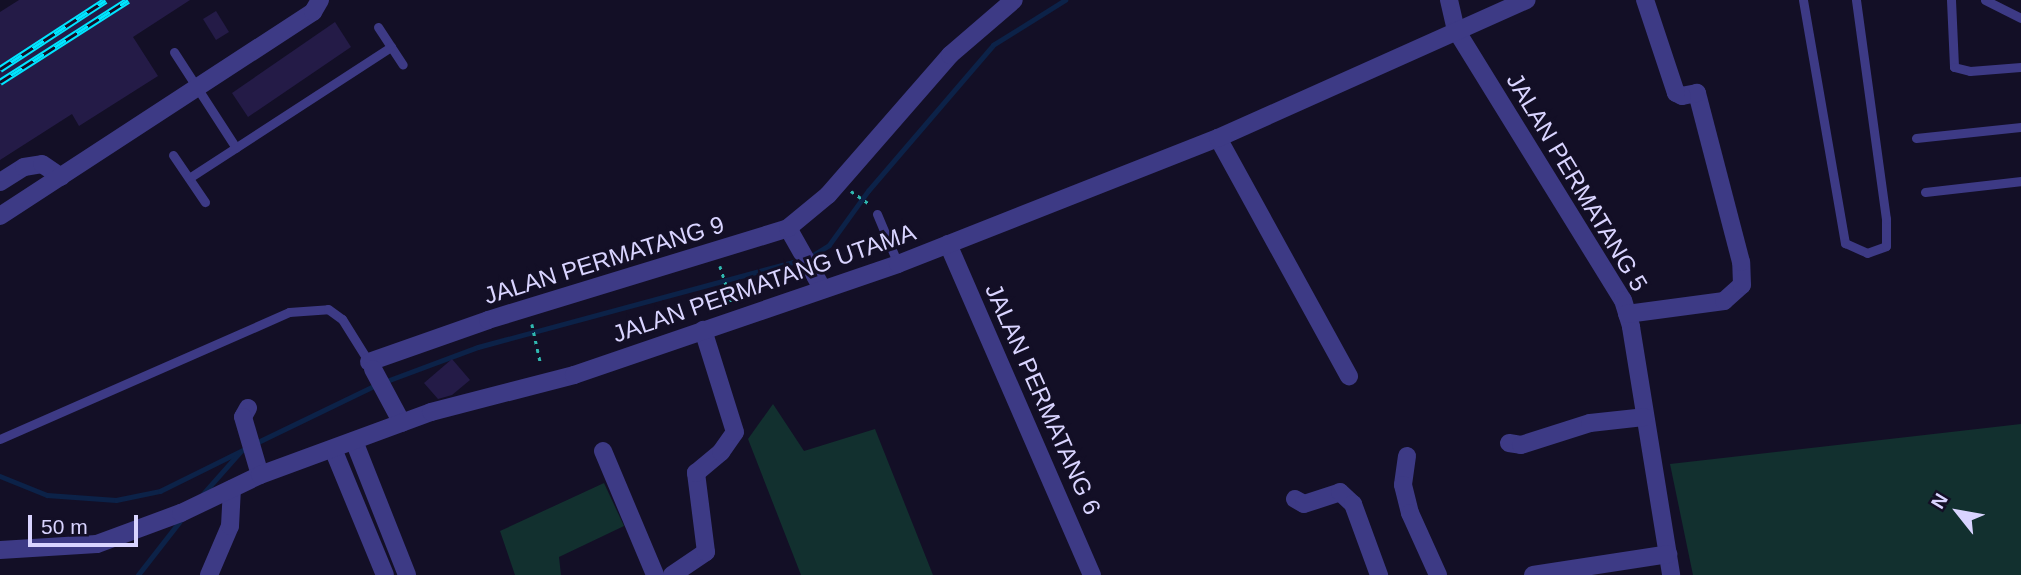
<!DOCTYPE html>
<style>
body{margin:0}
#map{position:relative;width:2021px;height:575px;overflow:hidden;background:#130f26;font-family:Helvetica,sans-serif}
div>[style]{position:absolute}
.green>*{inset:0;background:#12302f}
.stream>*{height:4.5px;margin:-2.25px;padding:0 2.25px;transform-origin:2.25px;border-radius:2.25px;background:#0c2248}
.building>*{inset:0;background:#241b47}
.path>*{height:2.5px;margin-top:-1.25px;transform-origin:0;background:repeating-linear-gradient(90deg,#2fb8b0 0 3.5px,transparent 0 8.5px)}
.service>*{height:9px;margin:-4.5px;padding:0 4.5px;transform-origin:4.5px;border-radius:4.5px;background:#3d3a85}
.minor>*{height:18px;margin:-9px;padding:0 9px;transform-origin:9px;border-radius:9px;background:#3d3a85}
.tertiary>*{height:18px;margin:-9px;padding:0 9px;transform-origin:9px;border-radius:9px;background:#3d3a85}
.rail>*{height:7px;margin-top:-3.5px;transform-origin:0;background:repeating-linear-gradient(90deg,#130f26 0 13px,#00e5ff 0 26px);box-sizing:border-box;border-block:2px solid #00e5ff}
span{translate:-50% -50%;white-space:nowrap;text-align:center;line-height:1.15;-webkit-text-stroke:6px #130f26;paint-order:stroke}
.street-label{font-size:24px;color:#d9d4ff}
.north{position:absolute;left:1923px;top:477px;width:70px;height:70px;-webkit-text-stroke:5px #130f26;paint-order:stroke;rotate:301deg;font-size:19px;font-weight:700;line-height:28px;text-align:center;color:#d9d4ff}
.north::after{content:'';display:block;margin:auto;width:24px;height:32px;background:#d9d4ff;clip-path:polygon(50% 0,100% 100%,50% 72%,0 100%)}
.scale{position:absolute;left:28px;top:515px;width:110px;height:32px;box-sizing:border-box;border:4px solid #d9d4ff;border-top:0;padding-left:9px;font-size:21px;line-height:24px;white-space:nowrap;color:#d9d4ff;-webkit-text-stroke:5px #130f26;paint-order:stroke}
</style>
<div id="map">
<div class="green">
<div style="clip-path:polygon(773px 404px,804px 451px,875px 429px,933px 575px,801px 575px,748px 439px)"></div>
<div style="clip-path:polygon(2021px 424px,2021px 575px,1693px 575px,1670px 464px)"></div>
<div style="clip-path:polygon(604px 483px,624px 526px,559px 557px,561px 575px,515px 575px,500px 531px)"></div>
</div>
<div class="stream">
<div style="left:810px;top:257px;width:22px;rotate:-32deg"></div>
<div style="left:829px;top:245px;width:67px;rotate:-54.2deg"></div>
<div style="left:868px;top:191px;width:192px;rotate:-49.4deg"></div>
<div style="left:993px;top:45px;width:85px;rotate:-32deg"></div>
<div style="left:384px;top:382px;width:100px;rotate:-20.4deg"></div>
<div style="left:478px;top:347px;width:335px;rotate:-15.1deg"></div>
<div style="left:254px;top:444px;width:136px;rotate:-25.8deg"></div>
<div style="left:0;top:476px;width:51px;rotate:22deg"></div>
<div style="left:47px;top:495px;width:69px;rotate:4.1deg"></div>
<div style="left:116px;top:500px;width:45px;rotate:-11.6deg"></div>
<div style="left:160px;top:491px;width:97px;rotate:-26.3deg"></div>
<div style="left:202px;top:495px;width:57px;rotate:-48.5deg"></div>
<div style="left:138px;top:575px;width:68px;rotate:-52.1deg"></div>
</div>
<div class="building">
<div style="clip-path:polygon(19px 0,190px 0,133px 37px,158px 76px,79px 126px,72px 114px,0 160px,0 12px)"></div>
<div style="clip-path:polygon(216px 11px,229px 32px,216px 40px,203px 19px)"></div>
<div style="clip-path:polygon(335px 22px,351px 47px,248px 117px,232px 93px)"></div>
<div style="clip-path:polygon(452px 359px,470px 380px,452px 395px,438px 399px,424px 383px)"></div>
</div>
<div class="path">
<div style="left:851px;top:191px;width:24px;rotate:35deg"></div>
<div style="left:720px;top:266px;width:39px;rotate:72deg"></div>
<div style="left:532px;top:324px;width:42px;rotate:77.6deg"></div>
</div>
<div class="service">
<div style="left:1803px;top:0;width:247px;rotate:80.2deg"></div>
<div style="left:1845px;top:243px;width:24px;rotate:24deg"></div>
<div style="left:1867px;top:253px;width:20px;rotate:-20deg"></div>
<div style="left:1886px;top:246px;width:27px;rotate:-90deg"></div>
<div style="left:1886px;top:219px;width:221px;rotate:-97.8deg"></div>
<div style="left:1951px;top:0;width:67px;rotate:87.4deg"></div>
<div style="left:1954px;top:67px;width:16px;rotate:14deg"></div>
<div style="left:1970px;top:71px;width:51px;rotate:-4.5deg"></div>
<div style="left:1985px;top:0;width:40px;rotate:26.6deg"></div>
<div style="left:378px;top:27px;width:45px;rotate:56.7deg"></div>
<div style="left:174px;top:52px;width:114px;rotate:57.1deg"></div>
<div style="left:1916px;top:138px;width:106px;rotate:-6deg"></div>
<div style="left:173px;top:155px;width:57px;rotate:55.8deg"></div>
<div style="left:189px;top:178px;width:241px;rotate:-33deg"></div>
<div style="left:1925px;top:192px;width:97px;rotate:-6.5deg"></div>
<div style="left:877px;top:214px;width:54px;rotate:67.2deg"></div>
<div style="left:0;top:439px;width:316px;rotate:-23.7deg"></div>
<div style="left:289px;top:312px;width:39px;rotate:-4deg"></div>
<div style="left:328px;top:309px;width:17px;rotate:36deg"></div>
<div style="left:342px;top:319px;width:53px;rotate:58.1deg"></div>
</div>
<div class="minor">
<div style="left:1449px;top:0;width:31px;rotate:77deg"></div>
<div style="left:1456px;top:30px;width:317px;rotate:58.3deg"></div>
<div style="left:1623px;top:300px;width:28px;rotate:73deg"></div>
<div style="left:1631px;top:327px;width:251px;rotate:80.8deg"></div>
<div style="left:1218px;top:138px;width:272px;rotate:61.2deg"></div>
<div style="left:0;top:182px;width:28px;rotate:-32deg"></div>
<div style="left:24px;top:167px;width:18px;rotate:-9deg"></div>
<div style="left:42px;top:164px;width:23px;rotate:34deg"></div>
<div style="left:0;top:216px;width:374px;rotate:-33.1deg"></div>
<div style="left:313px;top:12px;width:14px;rotate:-60deg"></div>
<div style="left:788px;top:228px;width:69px;rotate:60.5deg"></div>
<div style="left:948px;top:244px;width:361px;rotate:66.5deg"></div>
<div style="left:1627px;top:314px;width:98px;rotate:-7.6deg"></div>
<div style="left:1724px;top:301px;width:24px;rotate:-42deg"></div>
<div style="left:1742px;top:285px;width:23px;rotate:-92deg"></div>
<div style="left:1741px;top:262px;width:175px;rotate:-104.6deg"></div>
<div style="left:1697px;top:93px;width:15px;rotate:169deg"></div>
<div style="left:1682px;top:96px;width:7px;rotate:-153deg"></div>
<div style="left:1676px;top:93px;width:98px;rotate:-108.4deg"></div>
<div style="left:369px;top:362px;width:126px;rotate:-19.4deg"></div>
<div style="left:488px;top:320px;width:314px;rotate:-17deg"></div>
<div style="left:788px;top:228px;width:52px;rotate:-39.5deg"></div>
<div style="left:828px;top:195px;width:186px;rotate:-48.9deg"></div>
<div style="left:950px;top:55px;width:84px;rotate:-40.7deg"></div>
<div style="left:373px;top:369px;width:61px;rotate:61.8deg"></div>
<div style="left:248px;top:408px;width:10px;rotate:119deg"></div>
<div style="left:243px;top:417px;width:60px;rotate:73.7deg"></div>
<div style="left:354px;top:441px;width:144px;rotate:68.4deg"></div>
<div style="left:1509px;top:443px;width:12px;rotate:9deg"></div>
<div style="left:1521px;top:445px;width:72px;rotate:-17.7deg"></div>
<div style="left:1590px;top:423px;width:54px;rotate:-6.3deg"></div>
<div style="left:333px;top:449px;width:136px;rotate:67.6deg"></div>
<div style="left:603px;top:451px;width:134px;rotate:67.2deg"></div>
<div style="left:1407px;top:456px;width:29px;rotate:98deg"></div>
<div style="left:1403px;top:485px;width:29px;rotate:76deg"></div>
<div style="left:1410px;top:513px;width:68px;rotate:65.7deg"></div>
<div style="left:1295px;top:499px;width:10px;rotate:29deg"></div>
<div style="left:1304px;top:504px;width:38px;rotate:-18deg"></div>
<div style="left:1340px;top:492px;width:18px;rotate:43deg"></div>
<div style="left:1353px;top:504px;width:76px;rotate:69.9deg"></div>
<div style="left:209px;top:575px;width:53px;rotate:-66.8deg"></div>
<div style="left:230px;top:526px;width:37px;rotate:-87deg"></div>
<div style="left:672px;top:575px;width:41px;rotate:-34.1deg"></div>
<div style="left:706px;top:552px;width:80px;rotate:-97.2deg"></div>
<div style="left:696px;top:473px;width:33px;rotate:-40deg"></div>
<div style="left:721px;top:452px;width:24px;rotate:-55deg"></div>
<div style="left:735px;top:432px;width:107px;rotate:-107.4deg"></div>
<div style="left:1533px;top:575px;width:137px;rotate:-8.8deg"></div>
</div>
<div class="tertiary">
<div style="left:0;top:550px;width:97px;rotate:-3.5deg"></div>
<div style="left:97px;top:544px;width:90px;rotate:-20.3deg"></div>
<div style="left:181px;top:513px;width:88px;rotate:-25.7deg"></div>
<div style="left:260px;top:475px;width:182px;rotate:-20.2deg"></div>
<div style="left:431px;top:412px;width:148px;rotate:-14.5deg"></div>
<div style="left:574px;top:375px;width:342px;rotate:-18.9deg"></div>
<div style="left:898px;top:264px;width:344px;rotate:-21.5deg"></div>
<div style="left:1218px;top:138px;width:338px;rotate:-24.1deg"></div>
</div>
<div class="rail">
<div style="left:0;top:69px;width:126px;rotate:-33.1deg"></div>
<div style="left:0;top:82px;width:152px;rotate:-32.6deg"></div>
</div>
<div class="street-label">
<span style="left:1577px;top:182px;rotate:59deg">JALAN PERMATANG 5</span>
<span style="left:604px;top:260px;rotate:-17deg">JALAN PERMATANG 9</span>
<span style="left:764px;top:283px;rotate:-19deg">JALAN PERMATANG UTAMA</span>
<span style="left:1043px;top:399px;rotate:66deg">JALAN PERMATANG 6</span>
</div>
<div class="north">N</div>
<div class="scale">50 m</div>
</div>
